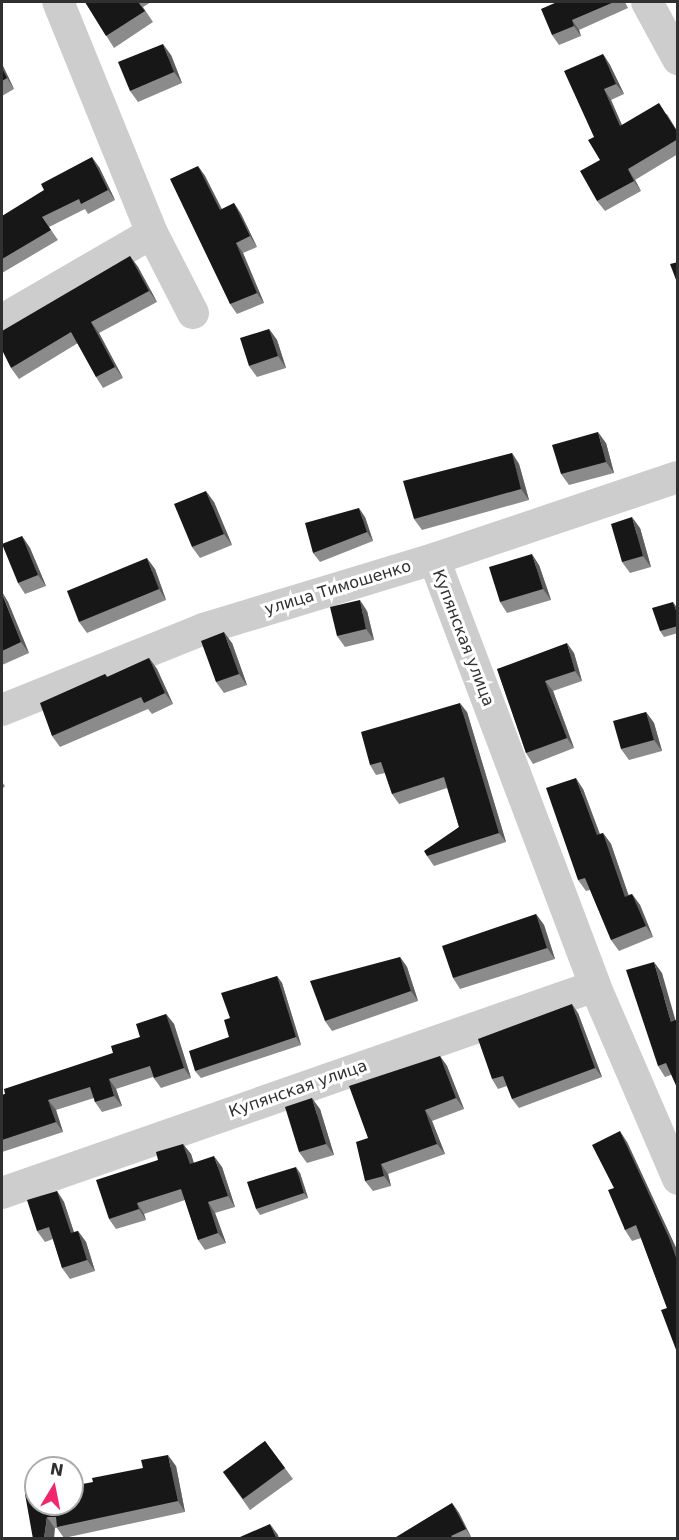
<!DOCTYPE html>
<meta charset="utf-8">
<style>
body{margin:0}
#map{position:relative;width:679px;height:1540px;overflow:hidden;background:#fff;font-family:"DejaVu Sans",sans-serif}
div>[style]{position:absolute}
.minor>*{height:32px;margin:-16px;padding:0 16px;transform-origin:16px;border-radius:16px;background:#cdcdcd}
.wall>*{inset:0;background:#8b8b8b}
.shaded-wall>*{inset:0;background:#5d5d5d}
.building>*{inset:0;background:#171717}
span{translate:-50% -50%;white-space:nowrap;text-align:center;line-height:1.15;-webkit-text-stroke:6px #fff;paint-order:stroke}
.street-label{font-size:16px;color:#303030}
.frame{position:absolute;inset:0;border:3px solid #303030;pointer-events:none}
.north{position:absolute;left:24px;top:1456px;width:60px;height:60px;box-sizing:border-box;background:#fff;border:2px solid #acacac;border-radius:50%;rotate:10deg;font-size:16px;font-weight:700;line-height:24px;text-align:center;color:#303030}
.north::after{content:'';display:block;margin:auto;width:21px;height:27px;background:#f1276d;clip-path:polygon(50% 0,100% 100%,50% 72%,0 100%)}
</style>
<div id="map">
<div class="minor">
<div style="left:647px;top:2px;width:65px;rotate:61.5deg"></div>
<div style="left:152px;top:233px;width:90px;rotate:62.9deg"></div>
<div style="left:2px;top:320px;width:173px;rotate:-30.1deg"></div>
<div style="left:152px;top:233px;width:249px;rotate:-112.1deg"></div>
<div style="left:434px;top:559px;width:456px;rotate:69.3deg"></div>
<div style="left:595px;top:986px;width:210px;rotate:66.7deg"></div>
<div style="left:2px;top:710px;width:217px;rotate:-21.9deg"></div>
<div style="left:203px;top:629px;width:241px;rotate:-16.9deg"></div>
<div style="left:434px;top:559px;width:257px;rotate:-18.6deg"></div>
<div style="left:2px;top:1193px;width:628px;rotate:-19.24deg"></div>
</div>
<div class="wall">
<div style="clip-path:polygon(85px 2px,151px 2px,143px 7px,153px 22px,114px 48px)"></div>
<div style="clip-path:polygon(557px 2px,625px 2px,628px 8px,579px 30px,581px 36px,559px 45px,552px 35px)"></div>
<div style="clip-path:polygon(603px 54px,610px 65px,624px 94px,611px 100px,622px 125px,667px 114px,678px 132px,678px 154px,635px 180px,641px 191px,605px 211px,597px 201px,600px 160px,594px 137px)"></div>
<div style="clip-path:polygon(171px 55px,182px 83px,138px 102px,130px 91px)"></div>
<div style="clip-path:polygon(2px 64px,14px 89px,2px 96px)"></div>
<div style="clip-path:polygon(198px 166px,205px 176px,222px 209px,234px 203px,241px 214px,257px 247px,243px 253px,264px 303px,237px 314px,230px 304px)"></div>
<div style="clip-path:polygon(99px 167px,115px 200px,88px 214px,85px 209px,49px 227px,58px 240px,2px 273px,2px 216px)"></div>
<div style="clip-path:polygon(130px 256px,138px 267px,157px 302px,99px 333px,123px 378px,103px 388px,96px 377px,78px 343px,19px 379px,11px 368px)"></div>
<div style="clip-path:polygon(269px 329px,277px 340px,286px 368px,257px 377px,249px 366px)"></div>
<div style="clip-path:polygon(606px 443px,614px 473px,569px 485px,561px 474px)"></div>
<div style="clip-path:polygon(512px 453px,519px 464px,529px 500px,422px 530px,414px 519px)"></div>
<div style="clip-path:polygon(214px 502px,232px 545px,200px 558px,192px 547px)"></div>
<div style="clip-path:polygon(365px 517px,373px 541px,320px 562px,313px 553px)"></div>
<div style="clip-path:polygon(640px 528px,651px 567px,630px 573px,622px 562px)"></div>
<div style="clip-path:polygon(22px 536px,30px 548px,46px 586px,25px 594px,18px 583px)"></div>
<div style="clip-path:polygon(539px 565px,551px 600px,507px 613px,500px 602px)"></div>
<div style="clip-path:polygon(155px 569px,166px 600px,87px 633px,79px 622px)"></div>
<div style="clip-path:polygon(2px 592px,8px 602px,29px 653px,2px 665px)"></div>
<div style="clip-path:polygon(677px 607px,678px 633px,664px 637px,660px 631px)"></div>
<div style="clip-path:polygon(367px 611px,374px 640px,345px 647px,337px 636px)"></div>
<div style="clip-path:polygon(232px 643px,247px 685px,224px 693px,216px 682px)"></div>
<div style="clip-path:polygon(574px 653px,582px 681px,553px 691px,574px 748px,533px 764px,526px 753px,497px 669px)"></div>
<div style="clip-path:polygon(149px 658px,157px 669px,173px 704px,152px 714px,148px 709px,60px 747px,52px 736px,105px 674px,108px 677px)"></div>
<div style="clip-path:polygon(467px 712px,506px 842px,434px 866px,427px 856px,459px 827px,447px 788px,399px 804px,392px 794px,385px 773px,376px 775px,370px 765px)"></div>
<div style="clip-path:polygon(646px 712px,654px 723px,662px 751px,629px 760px,621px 749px)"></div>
<div style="clip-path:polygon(2px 782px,5px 786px,2px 789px)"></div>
<div style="clip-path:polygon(583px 789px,600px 834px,603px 833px,611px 844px,628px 895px,632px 894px,640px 905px,653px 937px,619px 951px,611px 940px,590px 890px,586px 891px,578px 880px)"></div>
<div style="clip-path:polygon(536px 914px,544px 925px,555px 959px,460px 989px,453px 978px)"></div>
<div style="clip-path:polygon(400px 957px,407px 967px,418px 1001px,332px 1031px,325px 1021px)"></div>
<div style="clip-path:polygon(662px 973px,671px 1075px,665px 1077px,658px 1066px)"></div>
<div style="clip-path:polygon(277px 976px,282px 983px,301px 1045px,201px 1078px,195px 1071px,229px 1037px,230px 1018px)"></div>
<div style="clip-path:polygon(578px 1013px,602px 1077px,519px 1108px,512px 1099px,507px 1086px,498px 1089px,492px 1079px)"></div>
<div style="clip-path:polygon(166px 1014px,174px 1024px,191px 1078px,161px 1088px,153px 1077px,116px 1089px,122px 1106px,102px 1112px,95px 1102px,94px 1098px,56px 1110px,63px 1132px,2px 1152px,2px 1095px,113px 1053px,140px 1037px)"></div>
<div style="clip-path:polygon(440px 1056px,447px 1066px,464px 1109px,432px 1121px,445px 1154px,388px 1174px,391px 1186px,373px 1191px,365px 1181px,368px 1138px)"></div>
<div style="clip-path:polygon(320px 1109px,334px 1155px,307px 1163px,299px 1152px)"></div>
<div style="clip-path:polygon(627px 1142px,678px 1252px,678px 1355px,667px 1308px,641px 1238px,632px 1241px,625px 1230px,614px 1188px)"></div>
<div style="clip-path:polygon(183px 1144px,191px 1154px,194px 1163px,222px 1167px,235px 1207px,215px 1213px,226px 1243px,205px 1250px,198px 1240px,185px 1200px,144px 1214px,146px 1220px,116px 1229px,109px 1219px,158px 1160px)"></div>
<div style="clip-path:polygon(300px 1173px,308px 1198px,260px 1215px,256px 1209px)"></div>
<div style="clip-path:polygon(57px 1191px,64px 1202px,74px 1232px,78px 1231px,86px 1242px,95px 1271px,70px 1279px,62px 1268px,53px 1239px,45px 1242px,37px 1231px)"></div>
<div style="clip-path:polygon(265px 1441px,293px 1479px,250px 1510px,223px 1472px)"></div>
<div style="clip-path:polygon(176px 1466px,185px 1512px,64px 1538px,57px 1528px,55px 1528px,36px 1504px)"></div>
<div style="clip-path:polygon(452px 1503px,459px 1513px,472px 1539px,393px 1539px)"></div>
</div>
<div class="shaded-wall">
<div style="clip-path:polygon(572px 20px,579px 30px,581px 36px,574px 26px)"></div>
<div style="clip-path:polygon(163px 44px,171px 55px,182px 83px,174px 72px)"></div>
<div style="clip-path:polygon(603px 54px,610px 65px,624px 94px,616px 84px)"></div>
<div style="clip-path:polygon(2px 64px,14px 89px,7px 78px,2px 68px)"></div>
<div style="clip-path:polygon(604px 89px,611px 100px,627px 137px,620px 126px)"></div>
<div style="clip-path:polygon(92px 157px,99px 167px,115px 200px,108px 190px)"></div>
<div style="clip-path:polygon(198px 166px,205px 176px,227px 220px,220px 210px)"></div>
<div style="clip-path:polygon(628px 169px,635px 180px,641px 191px,634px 181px)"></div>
<div style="clip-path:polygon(234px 203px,241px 214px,257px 247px,250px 236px)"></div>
<div style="clip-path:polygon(236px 243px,243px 253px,264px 303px,257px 293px)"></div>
<div style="clip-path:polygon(130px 256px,138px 267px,157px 302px,149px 291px)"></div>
<div style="clip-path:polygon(91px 322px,99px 333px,123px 378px,115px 367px)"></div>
<div style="clip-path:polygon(269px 329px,277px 340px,286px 368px,278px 356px)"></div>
<div style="clip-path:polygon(598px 432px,606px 443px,614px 473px,606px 462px)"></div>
<div style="clip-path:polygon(512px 453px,519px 464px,529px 500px,521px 489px)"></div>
<div style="clip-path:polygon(206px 491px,214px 502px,232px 545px,224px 534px)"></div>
<div style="clip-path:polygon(359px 508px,365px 517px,373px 541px,367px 532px)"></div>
<div style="clip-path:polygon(632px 517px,640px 528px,651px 567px,643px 556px)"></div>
<div style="clip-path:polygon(22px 536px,30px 548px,46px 586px,38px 575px)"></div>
<div style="clip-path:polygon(532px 554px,539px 565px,551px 600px,543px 589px)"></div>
<div style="clip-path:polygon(147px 558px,155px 569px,166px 600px,159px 589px)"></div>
<div style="clip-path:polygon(2px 592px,8px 602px,29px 653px,21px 642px)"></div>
<div style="clip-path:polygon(360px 600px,367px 611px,374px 640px,366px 629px)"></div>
<div style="clip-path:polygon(673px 602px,678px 609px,678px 616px)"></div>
<div style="clip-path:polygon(224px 632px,232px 643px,247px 685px,239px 674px)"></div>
<div style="clip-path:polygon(567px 643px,574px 653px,582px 681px,575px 671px)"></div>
<div style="clip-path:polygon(149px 658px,157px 669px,173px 704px,165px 693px)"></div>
<div style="clip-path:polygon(545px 681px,553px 691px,574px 748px,567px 738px)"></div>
<div style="clip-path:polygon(460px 703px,467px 712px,506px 842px,499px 833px)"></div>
<div style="clip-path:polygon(646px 712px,654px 723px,662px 751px,654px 740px)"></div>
<div style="clip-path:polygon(576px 778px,583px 789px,604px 846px,597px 835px)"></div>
<div style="clip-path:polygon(603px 833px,611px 844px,633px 908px,625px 897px)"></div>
<div style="clip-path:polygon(632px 894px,640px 905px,653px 937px,646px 926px)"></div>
<div style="clip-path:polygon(536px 914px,544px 925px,555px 959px,547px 948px)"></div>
<div style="clip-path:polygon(400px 957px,407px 967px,418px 1001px,411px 991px)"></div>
<div style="clip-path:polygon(654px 962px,662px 973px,678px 1029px,671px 1022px)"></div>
<div style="clip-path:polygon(277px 976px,282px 983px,301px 1045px,296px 1037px)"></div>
<div style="clip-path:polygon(572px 1004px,578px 1013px,602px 1077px,595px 1068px)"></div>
<div style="clip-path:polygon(166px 1014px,174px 1024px,191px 1078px,184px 1068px)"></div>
<div style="clip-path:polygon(440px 1056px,447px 1066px,464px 1109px,456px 1098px)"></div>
<div style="clip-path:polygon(109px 1079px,116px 1089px,122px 1106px,114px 1096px)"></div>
<div style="clip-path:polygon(312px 1098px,320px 1109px,334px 1155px,326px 1144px)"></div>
<div style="clip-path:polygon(48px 1100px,56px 1110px,63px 1132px,56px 1122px)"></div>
<div style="clip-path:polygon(425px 1110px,432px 1121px,445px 1154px,437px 1144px)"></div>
<div style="clip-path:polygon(620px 1131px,627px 1142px,678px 1252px,678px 1263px)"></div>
<div style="clip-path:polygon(183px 1144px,191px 1154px,197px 1174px,190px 1164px)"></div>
<div style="clip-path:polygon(214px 1156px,222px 1167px,235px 1207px,228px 1196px)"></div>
<div style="clip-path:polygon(381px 1164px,388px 1174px,391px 1186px,384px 1176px)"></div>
<div style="clip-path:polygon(296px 1167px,300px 1173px,308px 1198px,304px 1193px)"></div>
<div style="clip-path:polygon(57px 1191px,64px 1202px,78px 1245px,71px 1233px)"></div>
<div style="clip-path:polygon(208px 1202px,215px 1213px,226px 1243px,218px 1233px)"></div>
<div style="clip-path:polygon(137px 1203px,144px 1214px,146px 1220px,139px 1209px)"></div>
<div style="clip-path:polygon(78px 1231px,86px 1242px,95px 1271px,87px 1260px)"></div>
<div style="clip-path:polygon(168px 1455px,176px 1466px,185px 1512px,178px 1501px)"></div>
<div style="clip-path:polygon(452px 1503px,459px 1513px,472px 1539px,466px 1529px)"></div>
<div style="clip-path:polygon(47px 1517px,55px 1528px,54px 1539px,44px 1539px)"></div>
<div style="clip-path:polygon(270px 1524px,278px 1535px,279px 1539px,277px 1539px)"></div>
</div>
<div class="building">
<div style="clip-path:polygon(85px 2px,138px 2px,145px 11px,106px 36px)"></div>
<div style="clip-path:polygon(557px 2px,614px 2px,572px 20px,574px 26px,552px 35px,541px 9px)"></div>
<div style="clip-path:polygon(163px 44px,174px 72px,130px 91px,118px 62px)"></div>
<div style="clip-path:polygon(603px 54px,616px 84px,604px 89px,620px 126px,659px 103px,678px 133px,678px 139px,628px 169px,634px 181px,597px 201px,580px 171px,600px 160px,588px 140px,594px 137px,564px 71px)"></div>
<div style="clip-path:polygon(2px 68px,7px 78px,2px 81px)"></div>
<div style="clip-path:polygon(92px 157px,108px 190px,81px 204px,79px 199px,42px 217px,51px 230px,2px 259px,2px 216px,44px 190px,41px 184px)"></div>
<div style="clip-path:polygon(198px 166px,220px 210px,234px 203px,250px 236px,236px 243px,257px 293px,230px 304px,170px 179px)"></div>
<div style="clip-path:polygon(130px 256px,149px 291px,91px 322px,115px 367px,96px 377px,71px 332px,11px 368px,2px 350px,2px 331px)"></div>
<div style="clip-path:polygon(678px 262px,678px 285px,670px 264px)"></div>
<div style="clip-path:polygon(269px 329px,278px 356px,249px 366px,240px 338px)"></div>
<div style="clip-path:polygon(598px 432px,606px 462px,561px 474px,552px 445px)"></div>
<div style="clip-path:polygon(512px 453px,521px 489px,414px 519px,403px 481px)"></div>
<div style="clip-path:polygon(206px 491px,224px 534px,192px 547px,174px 504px)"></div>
<div style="clip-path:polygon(359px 508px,367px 532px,313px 553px,305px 523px)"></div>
<div style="clip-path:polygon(632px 517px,643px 556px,622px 562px,611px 524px)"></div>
<div style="clip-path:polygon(22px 536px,38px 575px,18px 583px,2px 544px)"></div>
<div style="clip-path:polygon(532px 554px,543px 589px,500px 602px,489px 567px)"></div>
<div style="clip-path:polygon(147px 558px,159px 589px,79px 622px,67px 591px)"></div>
<div style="clip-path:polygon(2px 594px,21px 642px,2px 651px)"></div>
<div style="clip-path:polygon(360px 600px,366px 629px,337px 636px,330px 607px)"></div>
<div style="clip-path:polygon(673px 602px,678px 616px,678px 626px,660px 631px,652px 608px)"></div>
<div style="clip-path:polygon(224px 632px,239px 674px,216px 682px,201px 641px)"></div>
<div style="clip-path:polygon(567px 643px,575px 671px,545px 681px,567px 738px,526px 753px,497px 669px)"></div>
<div style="clip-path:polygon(149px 658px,165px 693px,144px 703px,141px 697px,52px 736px,40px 703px,105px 674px,107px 677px)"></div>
<div style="clip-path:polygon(460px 703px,499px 833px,427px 856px,424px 851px,459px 827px,444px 777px,392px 794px,381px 762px,370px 765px,361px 732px)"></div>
<div style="clip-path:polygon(646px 712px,654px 740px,621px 749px,613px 721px)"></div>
<div style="clip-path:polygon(576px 778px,597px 835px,603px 833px,625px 897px,632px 894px,646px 926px,611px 940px,585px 878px,578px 880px,546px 788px)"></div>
<div style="clip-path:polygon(536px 914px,547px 948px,453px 978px,442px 946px)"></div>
<div style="clip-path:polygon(400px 957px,411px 991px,325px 1021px,310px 981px)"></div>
<div style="clip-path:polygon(654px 962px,671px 1022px,678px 1019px,678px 1090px,666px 1063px,658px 1066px,626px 970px)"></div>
<div style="clip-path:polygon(277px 976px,296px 1037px,195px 1071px,189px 1051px,229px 1037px,224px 1020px,230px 1018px,221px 993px)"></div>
<div style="clip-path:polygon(572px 1004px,595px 1068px,512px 1099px,503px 1076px,492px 1079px,478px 1039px)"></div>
<div style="clip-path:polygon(166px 1014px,184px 1068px,154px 1078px,150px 1066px,109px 1079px,114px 1096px,95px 1102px,90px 1087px,48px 1100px,56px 1122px,2px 1140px,2px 1095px,5px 1094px,4px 1089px,113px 1053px,111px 1046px,140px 1037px,136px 1024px)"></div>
<div style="clip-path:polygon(440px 1056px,456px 1098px,425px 1110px,437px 1144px,381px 1164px,384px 1176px,365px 1181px,356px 1142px,368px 1138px,349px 1086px)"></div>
<div style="clip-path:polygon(312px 1098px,326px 1144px,299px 1152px,285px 1107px)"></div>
<div style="clip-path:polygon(620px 1131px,669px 1238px,678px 1263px,678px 1355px,661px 1310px,667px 1308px,636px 1225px,625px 1230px,608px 1190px,614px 1188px,592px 1145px)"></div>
<div style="clip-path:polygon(183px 1144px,190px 1164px,214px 1156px,228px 1196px,208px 1202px,218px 1233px,198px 1240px,181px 1189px,137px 1203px,139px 1209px,109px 1219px,96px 1180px,158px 1160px,156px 1152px)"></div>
<div style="clip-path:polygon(296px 1167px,304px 1193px,256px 1209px,247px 1182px)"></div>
<div style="clip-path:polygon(57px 1191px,71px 1233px,78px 1231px,87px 1260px,62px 1268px,49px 1227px,37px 1231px,27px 1200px)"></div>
<div style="clip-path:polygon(265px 1441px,285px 1468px,243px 1499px,223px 1472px)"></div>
<div style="clip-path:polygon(168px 1455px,178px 1501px,57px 1527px,56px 1517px,47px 1517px,44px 1539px,33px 1539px,25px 1494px,36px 1492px,36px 1504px,72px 1504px,72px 1486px,93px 1482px,92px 1478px,143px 1468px,141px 1460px)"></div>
<div style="clip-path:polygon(452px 1503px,466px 1529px,451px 1536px,454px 1539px,393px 1539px)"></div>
<div style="clip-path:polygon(270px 1524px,277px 1539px,241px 1539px,240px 1537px)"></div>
</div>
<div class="street-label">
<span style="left:338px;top:588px;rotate:-17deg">улица Тимошенко</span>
<span style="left:463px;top:638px;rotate:69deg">Купянская улица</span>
<span style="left:298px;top:1089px;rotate:-19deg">Купянская улица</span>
</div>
<div class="frame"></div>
<div class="north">N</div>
</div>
